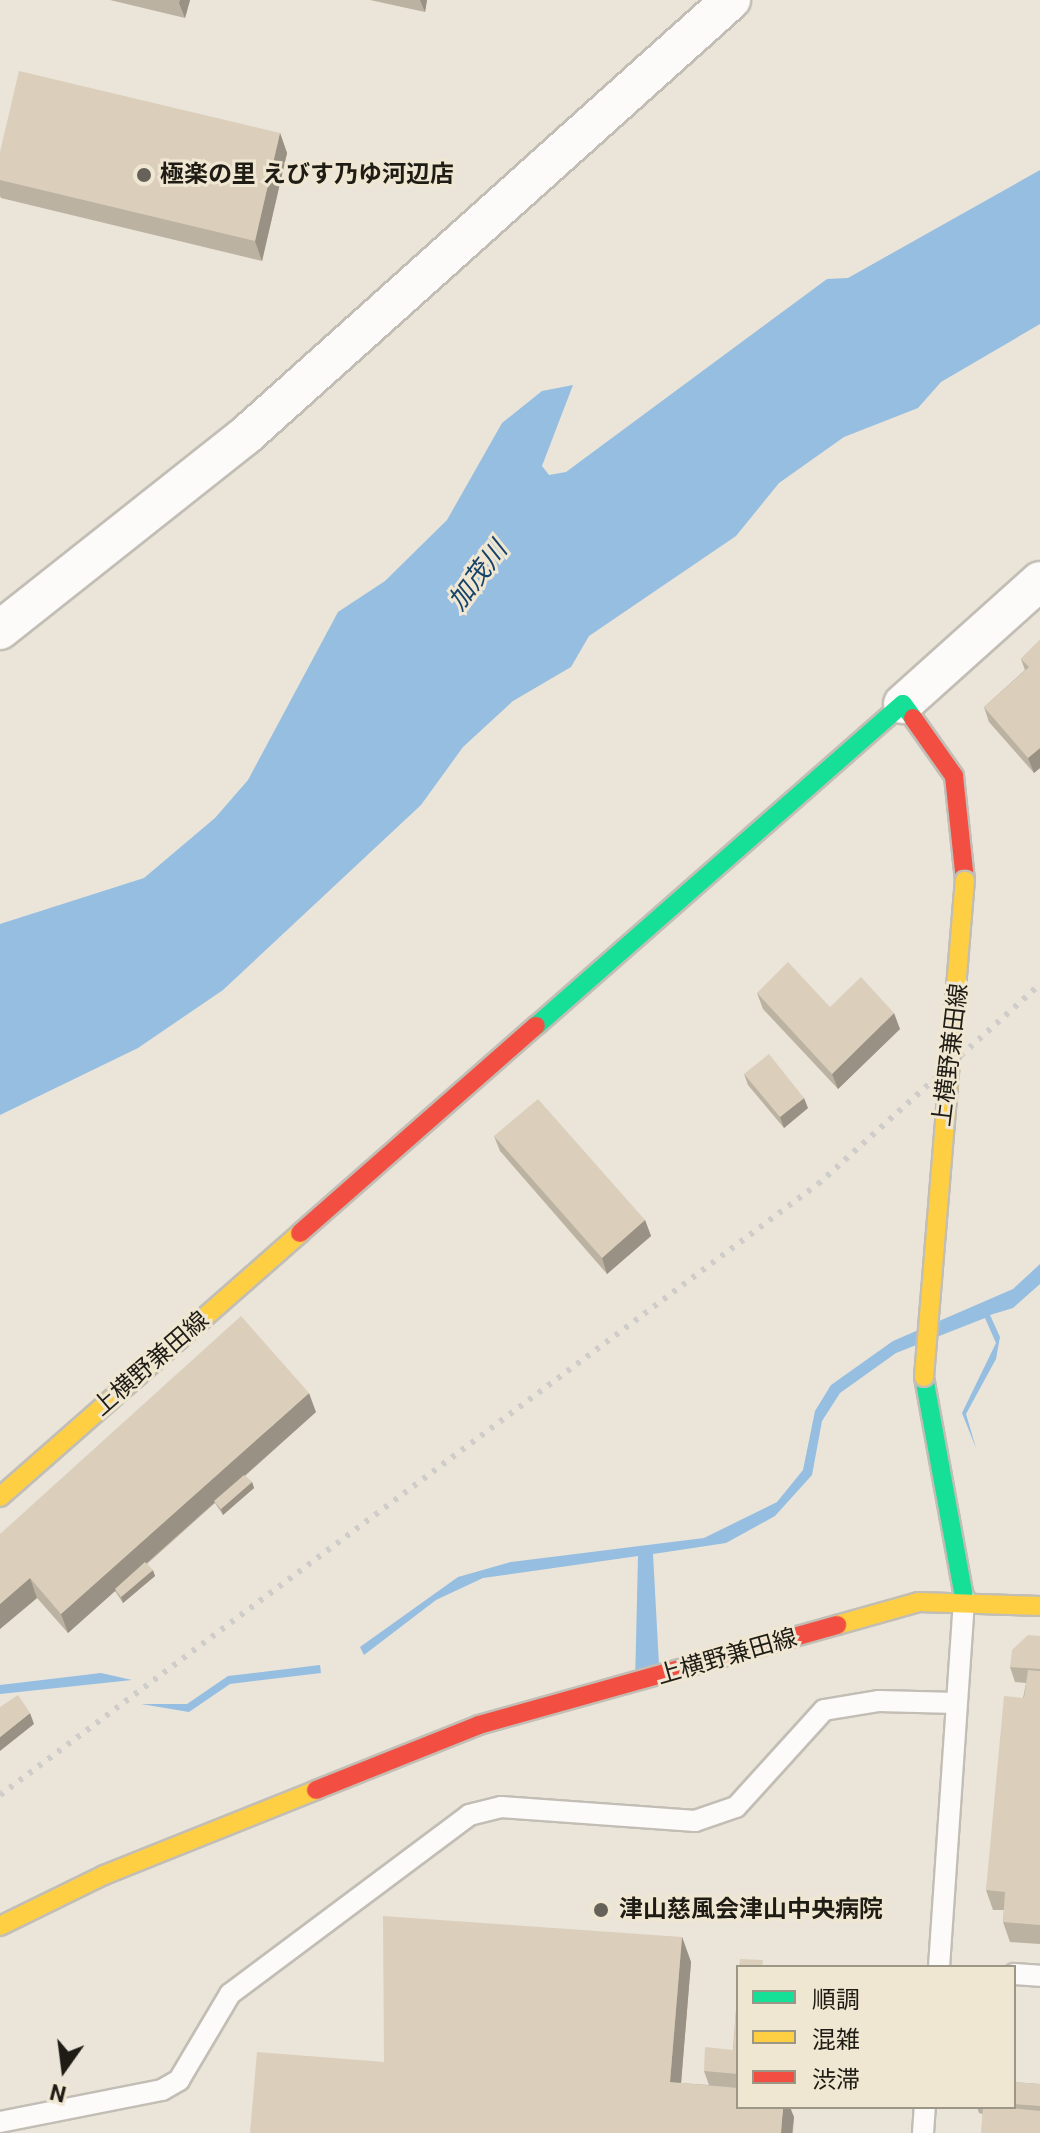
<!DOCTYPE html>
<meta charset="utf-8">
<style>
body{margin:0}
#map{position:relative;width:1040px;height:2133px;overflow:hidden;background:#eae4d9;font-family:Roboto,"Noto Sans JP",sans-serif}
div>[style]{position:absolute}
.water>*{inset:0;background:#96bee1}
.roads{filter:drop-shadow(2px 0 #c2beb5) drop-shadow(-2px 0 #c2beb5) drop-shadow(0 2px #c2beb5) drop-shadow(0 -2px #c2beb5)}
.lane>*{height:20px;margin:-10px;padding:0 10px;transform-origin:10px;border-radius:10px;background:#fcfbf9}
.street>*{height:38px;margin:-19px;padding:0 19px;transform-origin:19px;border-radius:19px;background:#fcfbf9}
.fast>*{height:18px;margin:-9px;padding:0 9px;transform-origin:9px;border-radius:9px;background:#16e098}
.slow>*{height:18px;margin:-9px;padding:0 9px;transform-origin:9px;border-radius:9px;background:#ffcf43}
.jam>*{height:18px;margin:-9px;padding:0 9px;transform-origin:9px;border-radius:9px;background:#f24e42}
.rail>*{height:6px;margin-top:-3px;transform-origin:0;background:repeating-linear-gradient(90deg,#cfcdca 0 4px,transparent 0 12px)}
.bridges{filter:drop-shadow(2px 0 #c2beb5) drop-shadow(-2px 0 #c2beb5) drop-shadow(0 2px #c2beb5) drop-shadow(0 -2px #c2beb5)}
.slow-bridge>*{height:18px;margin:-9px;padding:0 9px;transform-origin:9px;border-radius:9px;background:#ffcf43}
.wall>*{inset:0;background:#bcb2a2}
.shaded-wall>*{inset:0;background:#999184}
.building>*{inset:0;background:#dbcfbc}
.dots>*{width:22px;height:22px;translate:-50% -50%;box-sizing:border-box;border:4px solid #f0e7d3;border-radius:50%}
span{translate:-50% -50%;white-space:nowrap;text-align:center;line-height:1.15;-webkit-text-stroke:6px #f0e7d3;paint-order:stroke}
.poi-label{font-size:24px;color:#1f1c15;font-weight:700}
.left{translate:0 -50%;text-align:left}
.street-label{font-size:24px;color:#1f1c15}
.water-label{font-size:26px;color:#184368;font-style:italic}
.legend{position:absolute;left:736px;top:1965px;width:280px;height:144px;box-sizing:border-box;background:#f0e7d3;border:2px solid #9c9687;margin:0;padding:10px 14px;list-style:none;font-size:24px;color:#1f1c15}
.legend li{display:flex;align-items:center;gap:16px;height:40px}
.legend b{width:40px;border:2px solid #9c9687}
.north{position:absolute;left:24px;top:2029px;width:80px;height:80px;-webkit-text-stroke:6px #f0e7d3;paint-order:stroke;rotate:194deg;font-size:22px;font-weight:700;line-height:32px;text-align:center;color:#1f1c15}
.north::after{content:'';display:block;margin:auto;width:28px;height:36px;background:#1f1c15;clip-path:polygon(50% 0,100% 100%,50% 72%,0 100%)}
</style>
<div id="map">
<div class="water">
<div style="clip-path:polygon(1040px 170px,1040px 324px,941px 382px,918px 408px,844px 437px,779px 483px,736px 536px,589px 636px,571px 667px,513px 701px,463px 747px,421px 805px,223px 990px,138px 1048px,0 1115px,0 924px,144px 878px,215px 818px,248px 780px,338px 612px,385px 581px,447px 520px,502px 423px,542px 391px,573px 385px,542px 466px,549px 475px,566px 472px,827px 279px,848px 278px)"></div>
<div style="clip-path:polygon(1040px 1264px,1040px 1284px,1013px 1308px,990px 1315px,1000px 1337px,996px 1359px,966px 1414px,976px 1448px,962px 1413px,996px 1343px,985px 1318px,896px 1353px,840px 1393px,822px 1421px,812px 1475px,775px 1516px,726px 1543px,653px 1554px,660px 1683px,635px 1685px,638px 1556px,483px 1578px,436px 1600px,364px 1655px,360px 1647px,458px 1577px,511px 1562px,704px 1538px,777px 1502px,803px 1470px,815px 1411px,831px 1385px,893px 1341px,1013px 1289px)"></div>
<div style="clip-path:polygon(320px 1665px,321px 1673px,230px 1684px,189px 1712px,141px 1704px,187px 1704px,228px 1676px)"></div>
<div style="clip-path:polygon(101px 1673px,132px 1680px,0 1694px,0 1685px)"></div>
</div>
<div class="roads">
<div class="lane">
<div style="left:939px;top:1967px;width:370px;rotate:-86.1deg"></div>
<div style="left:1014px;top:1974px;width:26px;rotate:4deg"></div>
<div style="left:0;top:2122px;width:165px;rotate:-11.2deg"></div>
<div style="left:162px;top:2090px;width:20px;rotate:-30deg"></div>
<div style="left:179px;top:2080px;width:100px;rotate:-59.3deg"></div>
<div style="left:230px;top:1994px;width:299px;rotate:-36.8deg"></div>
<div style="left:469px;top:1815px;width:33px;rotate:-14deg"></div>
<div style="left:501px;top:1807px;width:195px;rotate:4.1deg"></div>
<div style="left:695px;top:1821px;width:43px;rotate:-18.9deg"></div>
<div style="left:736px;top:1807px;width:131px;rotate:-47.8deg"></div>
<div style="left:824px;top:1710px;width:56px;rotate:-9.3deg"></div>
<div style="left:879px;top:1701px;width:77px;rotate:1.5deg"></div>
<div style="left:923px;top:2133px;width:26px;rotate:-86deg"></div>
</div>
<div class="street">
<div style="left:0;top:630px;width:313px;rotate:-38.4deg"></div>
<div style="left:245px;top:436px;width:653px;rotate:-41.9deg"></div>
<div style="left:903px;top:704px;width:184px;rotate:-41.9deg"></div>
</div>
<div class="fast">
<div style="left:536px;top:1026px;width:488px;rotate:-41.3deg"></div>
<div style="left:903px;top:704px;width:17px;rotate:54deg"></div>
<div style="left:924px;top:1377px;width:225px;rotate:79.7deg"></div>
</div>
<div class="slow">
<div style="left:0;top:1497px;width:400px;rotate:-41.3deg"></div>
<div style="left:837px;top:1625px;width:85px;rotate:-15.7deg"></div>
<div style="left:919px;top:1602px;width:121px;rotate:1.9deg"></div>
<div style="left:0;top:1926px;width:116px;rotate:-26.1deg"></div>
<div style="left:104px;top:1875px;width:228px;rotate:-21.8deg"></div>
</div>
<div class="jam">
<div style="left:913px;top:718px;width:71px;rotate:54.7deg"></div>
<div style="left:954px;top:776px;width:106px;rotate:84deg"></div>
<div style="left:300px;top:1233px;width:314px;rotate:-41.3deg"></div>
<div style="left:316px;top:1790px;width:175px;rotate:-21.7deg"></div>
<div style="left:479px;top:1725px;width:372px;rotate:-15.6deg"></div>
</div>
</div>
<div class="rail">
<div style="left:0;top:1795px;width:1021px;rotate:-36.76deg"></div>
<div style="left:818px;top:1184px;width:299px;rotate:-42deg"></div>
</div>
<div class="bridges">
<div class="slow-bridge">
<div style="left:924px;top:1377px;width:498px;rotate:-85.3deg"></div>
</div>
</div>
<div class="wall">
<div style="clip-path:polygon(110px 0,190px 0,185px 18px)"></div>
<div style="clip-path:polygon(370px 0,427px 0,425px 12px)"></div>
<div style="clip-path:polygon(280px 133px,287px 153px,262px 261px,1px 198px,0 196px,0 152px)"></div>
<div style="clip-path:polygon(1040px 640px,1040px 768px,1034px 773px,989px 722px,984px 707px,1025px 670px,1021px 659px)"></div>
<div style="clip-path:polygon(757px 993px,830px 1007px,900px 1029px,838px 1089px,763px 1009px)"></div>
<div style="clip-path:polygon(744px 1074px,808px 1108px,784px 1128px,748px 1085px)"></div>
<div style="clip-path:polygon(494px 1136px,645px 1220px,651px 1236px,607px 1274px,500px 1151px)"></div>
<div style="clip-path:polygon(316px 1412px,245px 1476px,252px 1482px,254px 1488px,223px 1515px,215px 1503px,147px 1564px,155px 1576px,123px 1603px,115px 1591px,68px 1633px,37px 1598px,0 1629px,0 1534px)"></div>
<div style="clip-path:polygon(1040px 1636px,1040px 1944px,1010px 1942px,1003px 1922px,1004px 1910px,993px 1910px,986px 1890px,1026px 1683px,1015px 1682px,1010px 1667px)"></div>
<div style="clip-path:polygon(682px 1937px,691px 1962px,681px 2083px,709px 2085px,704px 2071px,733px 2050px,738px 1984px,738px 2107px,794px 2117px,793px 2133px,384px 2062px)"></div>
<div style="clip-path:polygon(1014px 2082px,1040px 2084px,1040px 2133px,979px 2113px,977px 2107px,1014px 2107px)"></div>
</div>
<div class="shaded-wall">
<div style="clip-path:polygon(180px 0,190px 0,185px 18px,179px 3px)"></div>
<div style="clip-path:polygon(420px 0,427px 0,425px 12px)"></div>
<div style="clip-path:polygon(280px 133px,287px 153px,262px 261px,255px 241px)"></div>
<div style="clip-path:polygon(1040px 748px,1040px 768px,1034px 773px,1028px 758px)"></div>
<div style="clip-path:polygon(894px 1013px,900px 1029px,838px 1089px,832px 1074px)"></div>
<div style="clip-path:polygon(804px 1098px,808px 1108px,784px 1128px,780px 1117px)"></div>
<div style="clip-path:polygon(645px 1220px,651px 1236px,607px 1274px,602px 1258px)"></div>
<div style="clip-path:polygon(309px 1393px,316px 1412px,68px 1633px,61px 1614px)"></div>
<div style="clip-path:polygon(252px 1482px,254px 1488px,223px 1515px,221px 1509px)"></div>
<div style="clip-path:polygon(153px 1570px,155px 1576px,123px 1603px,121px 1597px)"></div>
<div style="clip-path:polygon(30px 1578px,37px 1598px,0 1629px,0 1604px)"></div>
<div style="clip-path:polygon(30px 1713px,34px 1724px,0 1751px,0 1737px)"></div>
<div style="clip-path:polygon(682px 1937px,691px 1962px,679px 2108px,670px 2082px)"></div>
<div style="clip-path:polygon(783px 2107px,790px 2107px,794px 2117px,792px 2133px,781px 2133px)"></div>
</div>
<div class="building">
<div style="clip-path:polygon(19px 71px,280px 133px,255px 241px,0 180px,0 152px)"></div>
<div style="clip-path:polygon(1040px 640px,1040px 748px,1028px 758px,984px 707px,1029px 667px,1021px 659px)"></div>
<div style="clip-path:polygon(788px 962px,830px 1007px,861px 977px,894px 1013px,832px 1074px,757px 993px)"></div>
<div style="clip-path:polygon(769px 1054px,804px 1098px,780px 1117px,744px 1074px)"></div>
<div style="clip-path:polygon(538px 1099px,645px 1220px,602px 1258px,494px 1136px)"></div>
<div style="clip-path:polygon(241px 1316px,309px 1393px,61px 1614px,30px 1578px,0 1604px,0 1534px)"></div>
<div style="clip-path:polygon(244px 1475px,252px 1482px,221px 1509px,214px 1501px)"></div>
<div style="clip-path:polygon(145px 1562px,153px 1570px,121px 1597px,115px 1589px)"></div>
<div style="clip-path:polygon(1028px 1635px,1040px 1636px,1040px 1669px,1010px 1667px,1012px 1650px)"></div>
<div style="clip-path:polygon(1028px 1670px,1040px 1671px,1040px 1925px,1003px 1922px,1005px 1892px,986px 1890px,1004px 1696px,1024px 1698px)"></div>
<div style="clip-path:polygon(18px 1695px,30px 1713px,0 1737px,0 1707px)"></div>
<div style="clip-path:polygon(383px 1916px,682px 1937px,670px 2082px,738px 2088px,738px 2107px,783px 2107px,781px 2133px,250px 2133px,257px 2052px,384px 2062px)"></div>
<div style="clip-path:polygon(740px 1959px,763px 1960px,762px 1967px,739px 1967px)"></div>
<div style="clip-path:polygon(738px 1984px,738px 2074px,704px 2071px,705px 2047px,733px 2050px)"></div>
<div style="clip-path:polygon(1014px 2082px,1040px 2084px,1040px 2106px,1014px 2104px)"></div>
<div style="clip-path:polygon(983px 2107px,1000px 2107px,1040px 2111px,1040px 2133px,981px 2133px)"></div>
</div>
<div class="dots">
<div style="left:144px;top:175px;background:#66625a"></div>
<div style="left:601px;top:1910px;background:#66625a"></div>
</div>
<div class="poi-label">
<span class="left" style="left:160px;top:175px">極楽の里 えびす乃ゆ河辺店</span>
<span class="left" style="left:619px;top:1910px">津山慈風会津山中央病院</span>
</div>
<div class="street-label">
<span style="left:951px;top:1055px;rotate:-83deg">上横野兼田線</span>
<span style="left:151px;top:1364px;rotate:-41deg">上横野兼田線</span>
<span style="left:727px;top:1657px;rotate:-16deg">上横野兼田線</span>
</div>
<div class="water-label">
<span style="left:478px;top:576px;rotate:-53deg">加茂川</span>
</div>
<ul class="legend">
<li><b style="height:10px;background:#16e098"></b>順調</li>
<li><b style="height:10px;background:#ffcf43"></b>混雑</li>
<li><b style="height:10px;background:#f24e42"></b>渋滞</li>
</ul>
<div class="north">N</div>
</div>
